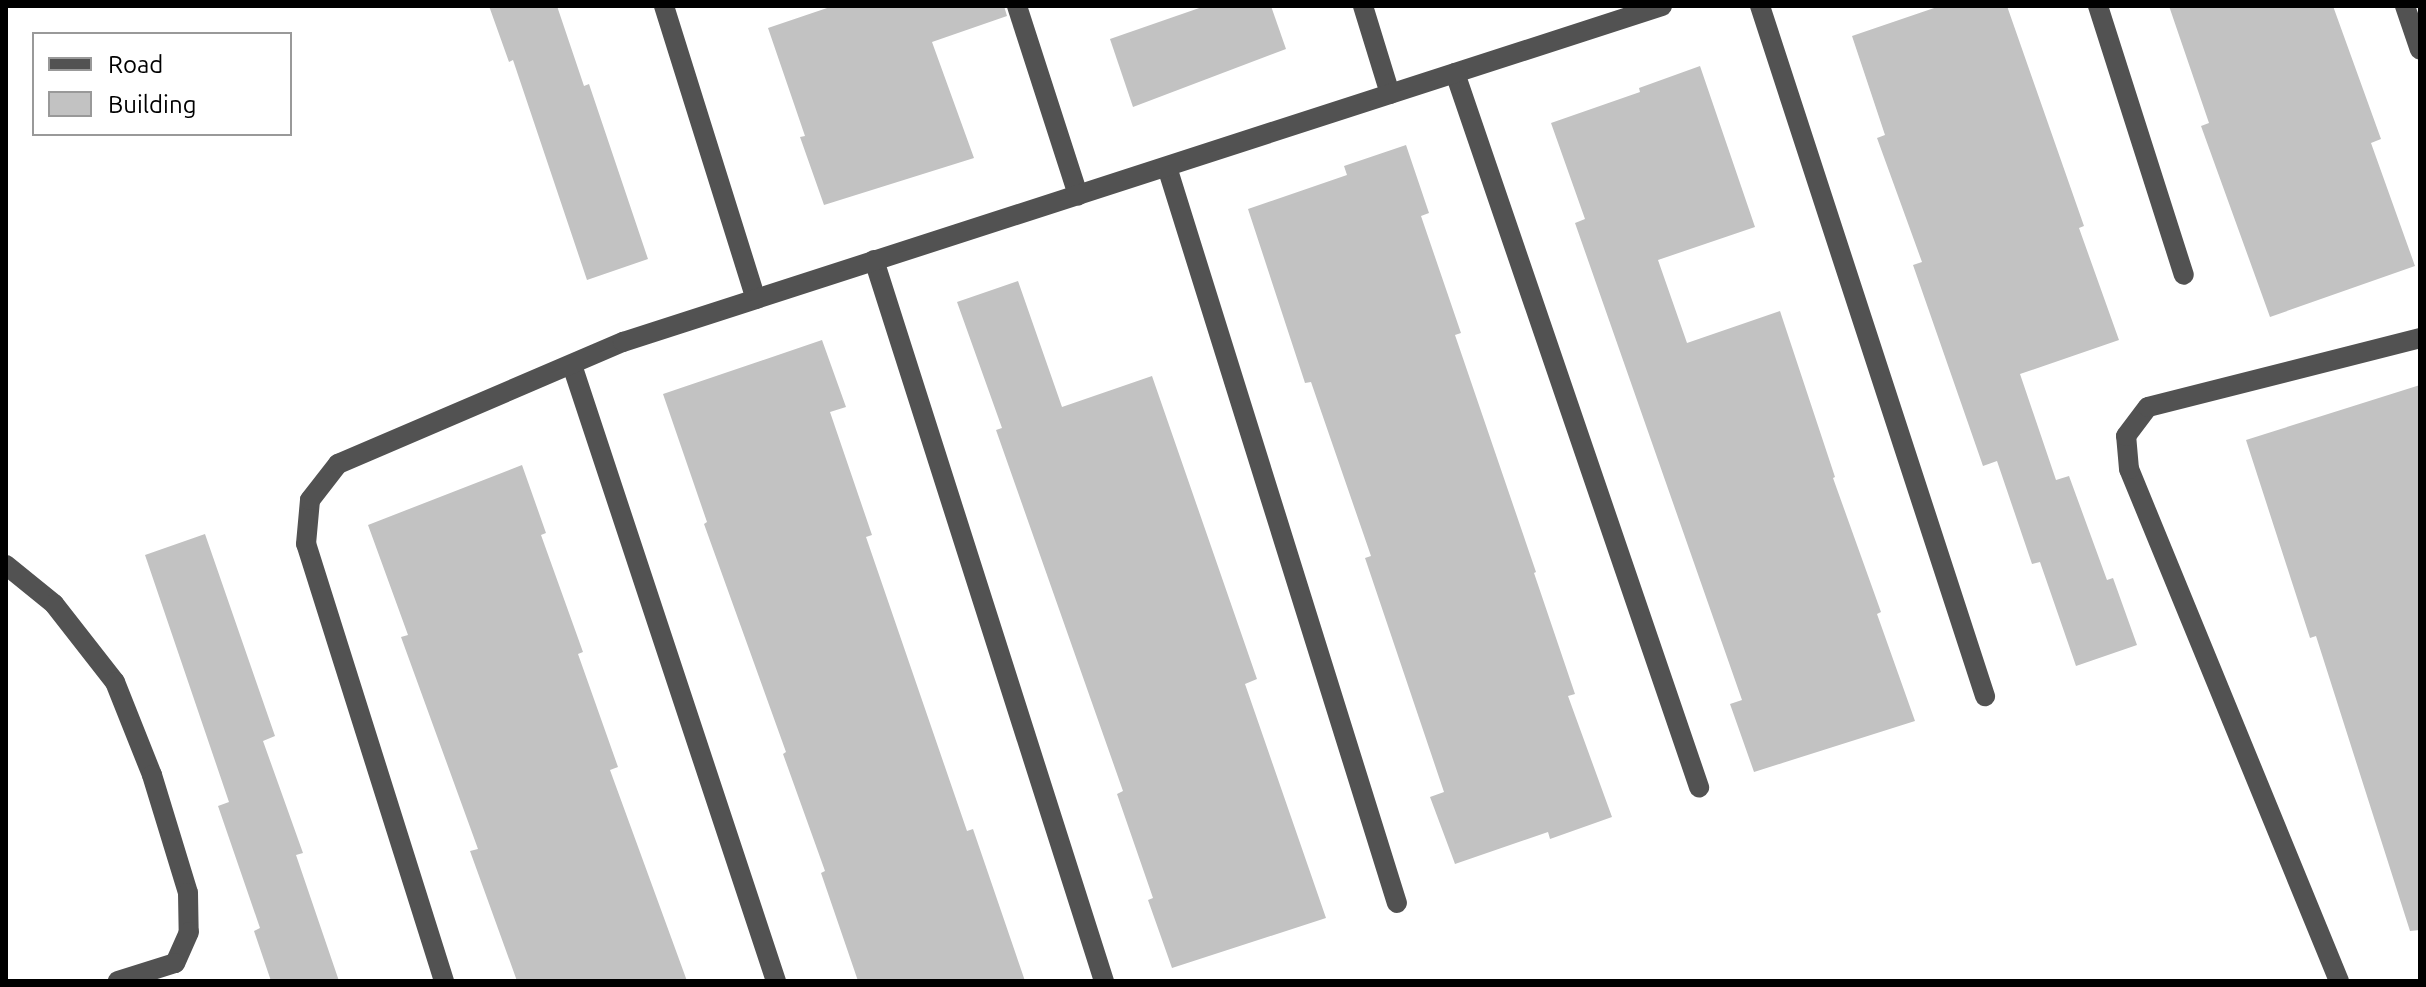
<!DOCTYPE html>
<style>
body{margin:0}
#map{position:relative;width:2426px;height:987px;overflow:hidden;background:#fff;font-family:Ubuntu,sans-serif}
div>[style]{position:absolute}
.building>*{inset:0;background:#c2c2c2}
.minor>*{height:20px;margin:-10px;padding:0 10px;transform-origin:10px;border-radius:10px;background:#525252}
span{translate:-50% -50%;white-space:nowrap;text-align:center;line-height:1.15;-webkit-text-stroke:6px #fff;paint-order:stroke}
.frame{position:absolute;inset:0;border:8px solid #000;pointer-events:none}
.legend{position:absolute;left:32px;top:32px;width:260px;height:104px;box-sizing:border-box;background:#fff;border:2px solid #999;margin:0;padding:10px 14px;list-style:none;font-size:24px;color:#000}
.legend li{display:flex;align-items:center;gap:16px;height:40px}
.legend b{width:40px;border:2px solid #999}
</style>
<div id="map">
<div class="building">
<div style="clip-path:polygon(489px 6px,557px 6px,584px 86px,589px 84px,648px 259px,587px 280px,513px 60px,509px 62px)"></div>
<div style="clip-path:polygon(833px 6px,1004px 6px,1007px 16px,932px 42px,974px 158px,824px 205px,800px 137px,805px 136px,768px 28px)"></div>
<div style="clip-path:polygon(1205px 6px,1271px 6px,1286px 49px,1133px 107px,1110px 39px)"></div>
<div style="clip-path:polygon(1940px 6px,2007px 6px,2084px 226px,2079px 228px,2119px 340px,2020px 374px,2056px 480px,2069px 476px,2107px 580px,2113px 578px,2137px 645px,2076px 666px,2040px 562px,2032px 564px,1997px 461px,1983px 466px,1913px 265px,1922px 262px,1877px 138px,1885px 135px,1852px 36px)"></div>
<div style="clip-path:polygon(2169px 6px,2333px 6px,2381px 139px,2371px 143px,2415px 266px,2270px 317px,2201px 126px,2209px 123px)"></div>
<div style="clip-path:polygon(1700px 66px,1755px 227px,1658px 260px,1687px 343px,1780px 311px,1835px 477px,1833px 478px,1881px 612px,1877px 614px,1915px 721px,1754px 772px,1730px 704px,1742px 700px,1575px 223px,1585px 219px,1551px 123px,1640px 92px,1639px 88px)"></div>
<div style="clip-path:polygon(1406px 145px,1429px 213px,1421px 216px,1461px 333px,1455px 335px,1536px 572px,1534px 573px,1575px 694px,1568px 696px,1612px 817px,1550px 839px,1548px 832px,1455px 864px,1430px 797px,1444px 792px,1365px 558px,1371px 556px,1311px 382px,1305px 383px,1248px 209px,1347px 175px,1344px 166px)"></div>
<div style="clip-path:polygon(1018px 281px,1062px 407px,1152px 376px,1257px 679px,1245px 684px,1326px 918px,1172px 968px,1148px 900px,1153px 898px,1117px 794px,1123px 791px,996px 430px,1002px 428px,957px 302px)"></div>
<div style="clip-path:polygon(822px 340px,846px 407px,830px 412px,872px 535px,866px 537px,967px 831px,973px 829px,1025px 981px,858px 981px,821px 873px,825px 871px,783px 754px,786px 752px,704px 524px,707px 522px,663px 394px)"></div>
<div style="clip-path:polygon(2420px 385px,2420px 930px,2410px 931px,2316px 636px,2310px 638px,2246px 440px)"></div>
<div style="clip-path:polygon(522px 465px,546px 533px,541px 535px,583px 652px,578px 654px,618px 767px,610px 770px,687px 981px,517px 981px,470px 851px,478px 849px,401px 637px,408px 635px,368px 525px)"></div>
<div style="clip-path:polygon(205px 534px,275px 736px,263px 741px,303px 853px,296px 855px,339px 981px,271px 981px,254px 931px,260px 928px,218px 806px,229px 802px,145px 555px)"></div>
</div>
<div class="minor">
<div style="left:664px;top:6px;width:307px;rotate:72.6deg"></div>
<div style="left:1017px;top:6px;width:199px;rotate:72.1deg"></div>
<div style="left:1363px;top:6px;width:92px;rotate:72.9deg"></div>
<div style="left:1760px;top:6px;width:726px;rotate:71.94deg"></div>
<div style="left:2098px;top:6px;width:282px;rotate:72.3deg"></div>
<div style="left:2405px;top:6px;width:46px;rotate:71.2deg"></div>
<div style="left:1455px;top:73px;width:755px;rotate:71.13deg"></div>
<div style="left:1167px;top:167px;width:771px;rotate:72.65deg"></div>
<div style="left:874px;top:260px;width:757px;rotate:72.31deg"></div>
<div style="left:572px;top:365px;width:649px;rotate:71.68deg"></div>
<div style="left:6px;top:565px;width:62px;rotate:39.1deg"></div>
<div style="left:54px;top:604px;width:99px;rotate:52deg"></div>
<div style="left:115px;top:682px;width:100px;rotate:68.3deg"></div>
<div style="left:152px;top:775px;width:123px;rotate:73deg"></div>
<div style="left:188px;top:893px;width:39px;rotate:89deg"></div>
<div style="left:189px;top:932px;width:34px;rotate:114deg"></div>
<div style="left:175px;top:963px;width:60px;rotate:162.5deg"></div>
<div style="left:444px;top:981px;width:458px;rotate:-107.5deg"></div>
<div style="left:306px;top:544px;width:44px;rotate:-84.8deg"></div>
<div style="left:310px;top:500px;width:46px;rotate:-52.1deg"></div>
<div style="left:338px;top:464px;width:310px;rotate:-23.2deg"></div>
<div style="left:623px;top:342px;width:1092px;rotate:-17.92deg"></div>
<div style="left:2339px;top:981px;width:553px;rotate:-112.3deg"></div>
<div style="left:2129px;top:469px;width:33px;rotate:-95deg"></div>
<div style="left:2126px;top:436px;width:36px;rotate:-53deg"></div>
<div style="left:2148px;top:407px;width:281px;rotate:-14.2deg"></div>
</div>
<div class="frame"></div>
<ul class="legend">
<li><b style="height:10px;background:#525252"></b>Road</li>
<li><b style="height:22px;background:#c2c2c2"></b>Building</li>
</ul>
</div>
